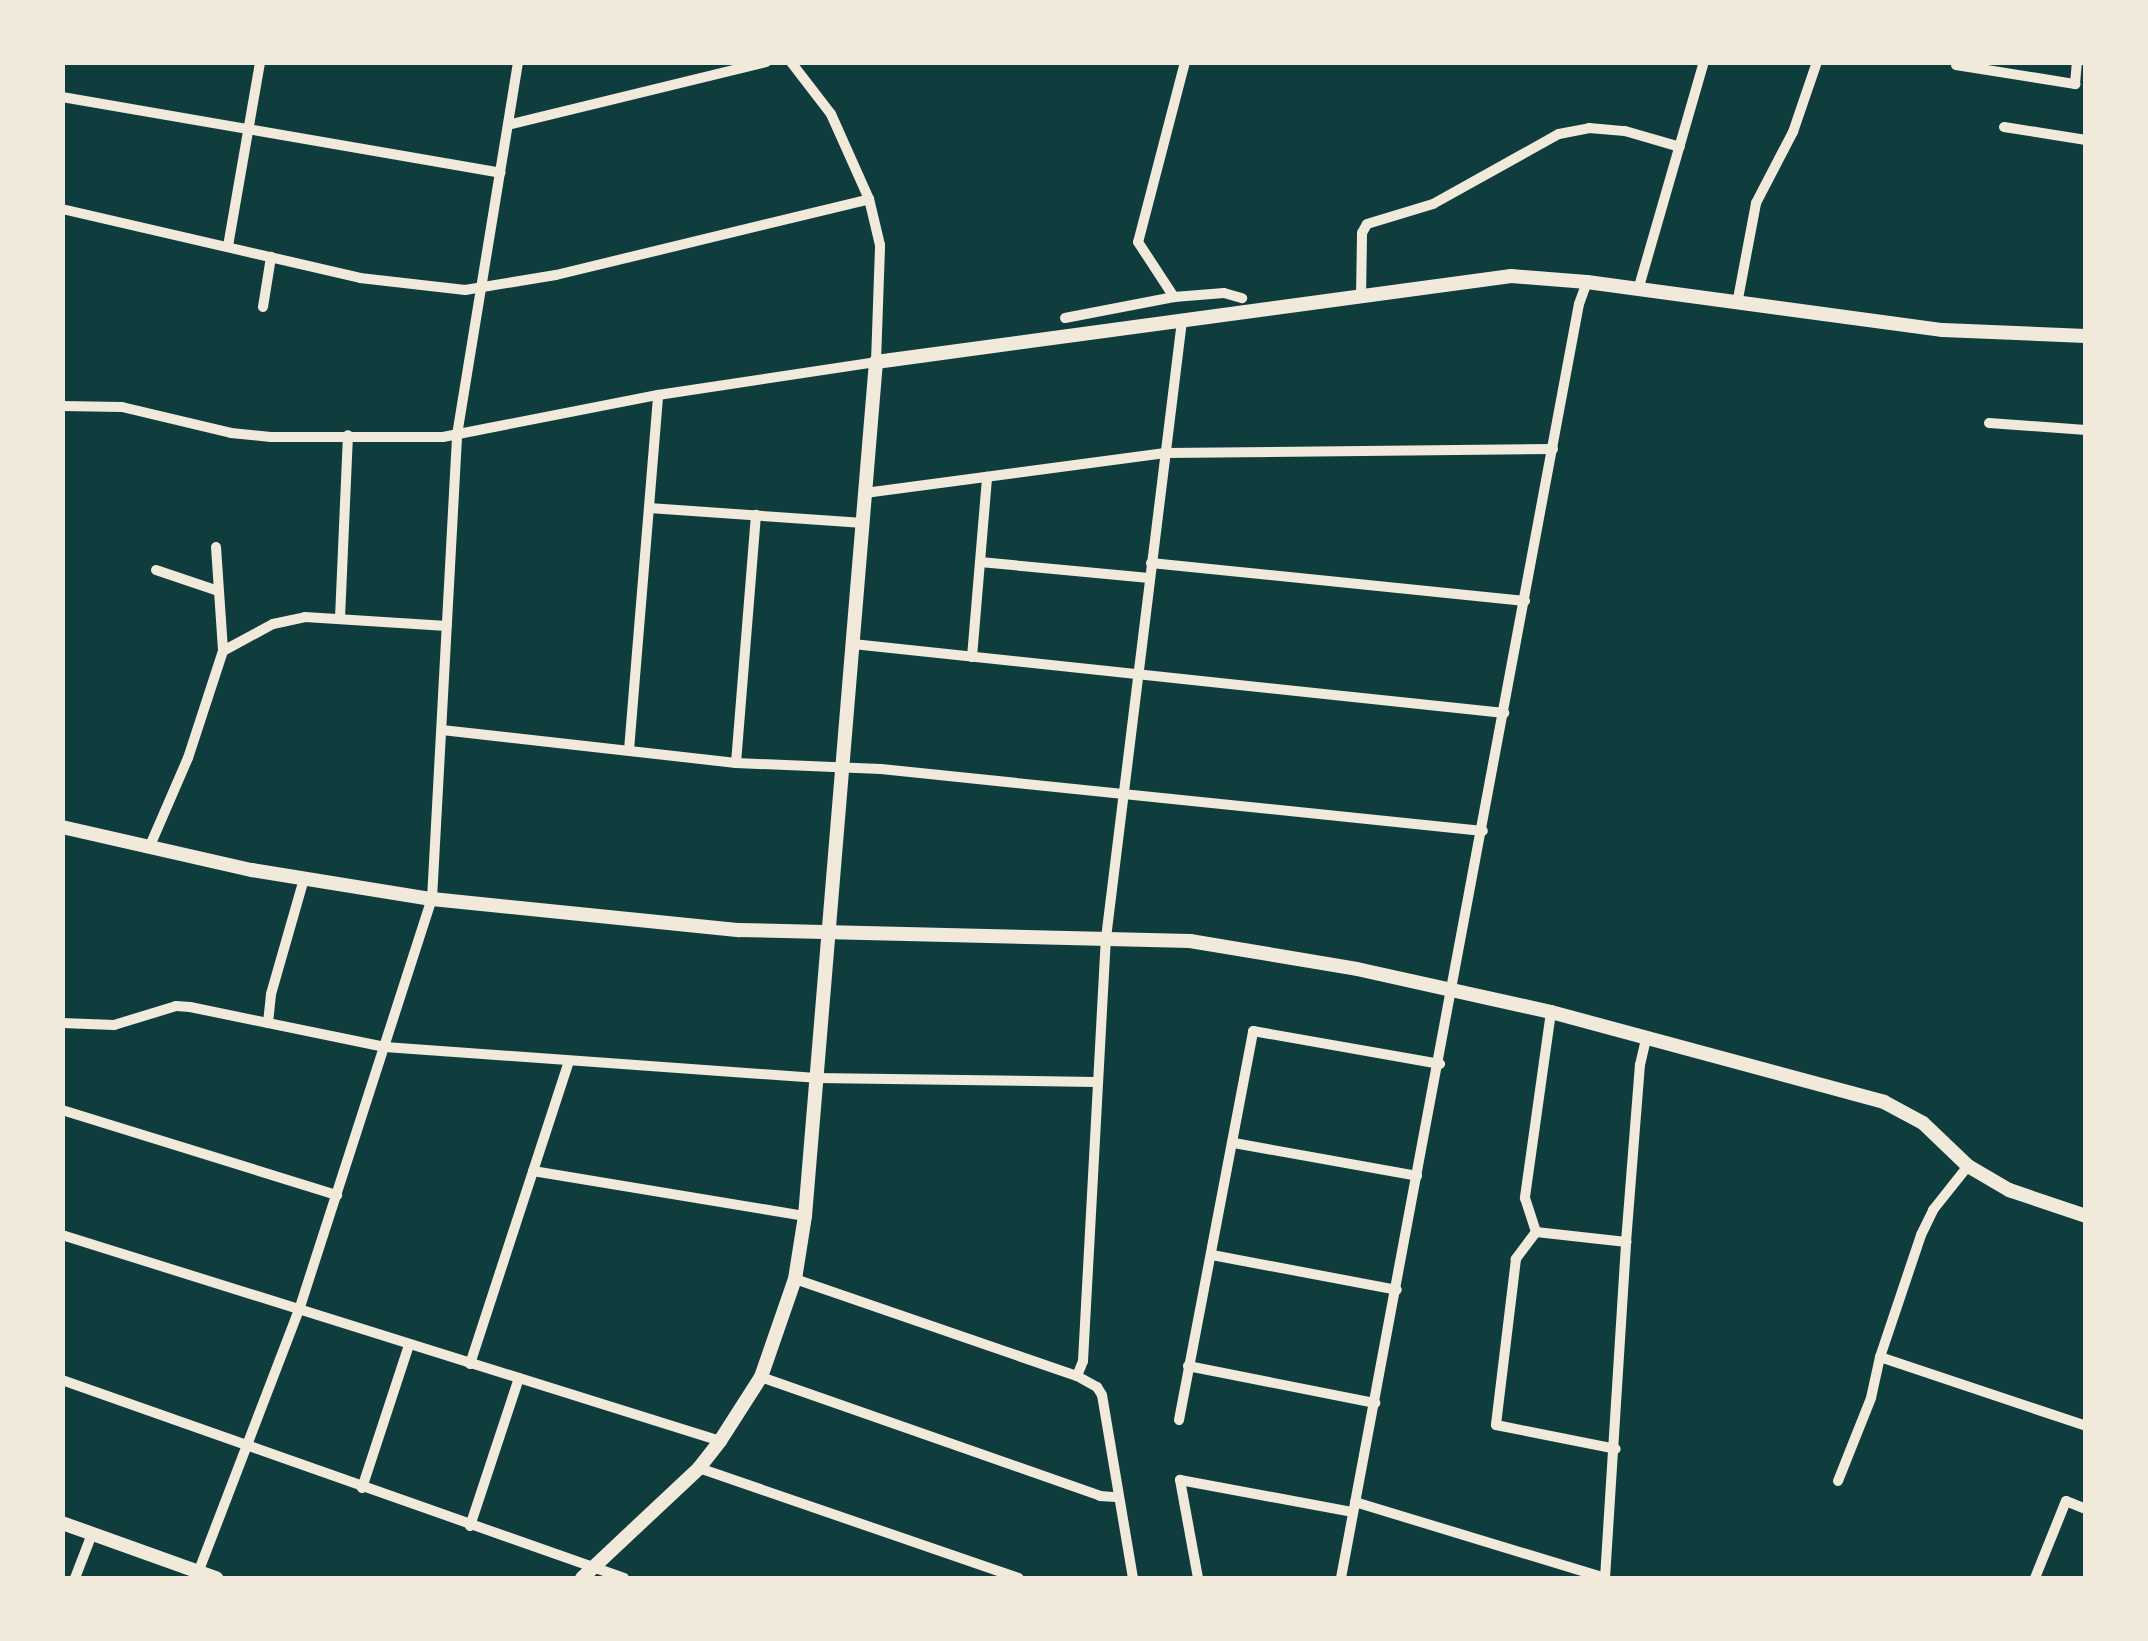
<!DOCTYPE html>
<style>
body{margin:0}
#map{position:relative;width:2148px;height:1641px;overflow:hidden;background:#0f3d3e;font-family:Mulish,sans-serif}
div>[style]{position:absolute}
.minor>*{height:10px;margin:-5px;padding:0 5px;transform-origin:5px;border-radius:5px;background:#f1e9da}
.tertiary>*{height:14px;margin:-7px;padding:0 7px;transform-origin:7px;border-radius:7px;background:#f1e9da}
span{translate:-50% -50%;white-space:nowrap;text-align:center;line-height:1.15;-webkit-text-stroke:9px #f1e9da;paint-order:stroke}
.frame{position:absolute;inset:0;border:65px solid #f1e9da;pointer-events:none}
</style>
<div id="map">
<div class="minor">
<div style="left:1185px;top:62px;width:186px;rotate:104.6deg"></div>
<div style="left:1138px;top:242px;width:66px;rotate:56.8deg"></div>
<div style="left:1174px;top:297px;width:50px;rotate:-4.6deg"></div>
<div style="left:1224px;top:293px;width:19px;rotate:16deg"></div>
<div style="left:1956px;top:65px;width:121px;rotate:9.1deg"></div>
<div style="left:2075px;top:84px;width:22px;rotate:-85deg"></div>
<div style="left:62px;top:97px;width:445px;rotate:9.8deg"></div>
<div style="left:508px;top:125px;width:266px;rotate:-13.7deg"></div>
<div style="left:2004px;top:127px;width:83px;rotate:9deg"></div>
<div style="left:62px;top:209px;width:306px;rotate:13deg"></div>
<div style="left:360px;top:278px;width:106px;rotate:6.5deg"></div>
<div style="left:465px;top:290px;width:92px;rotate:-9.4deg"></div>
<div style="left:556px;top:275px;width:322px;rotate:-13.6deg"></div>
<div style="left:228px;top:246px;width:187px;rotate:-80.1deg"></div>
<div style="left:1638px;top:290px;width:237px;rotate:-73.9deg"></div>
<div style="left:1361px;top:298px;width:65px;rotate:-89.1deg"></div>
<div style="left:1362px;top:233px;width:10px;rotate:-61deg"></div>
<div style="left:1367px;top:224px;width:69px;rotate:-16.9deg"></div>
<div style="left:1433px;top:204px;width:144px;rotate:-29.1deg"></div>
<div style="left:1559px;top:134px;width:31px;rotate:-11deg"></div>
<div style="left:1589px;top:128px;width:36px;rotate:5deg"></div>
<div style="left:1625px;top:131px;width:57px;rotate:16.2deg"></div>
<div style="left:1737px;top:304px;width:103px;rotate:-79.3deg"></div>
<div style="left:1756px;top:203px;width:80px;rotate:-62.5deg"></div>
<div style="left:1793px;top:132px;width:74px;rotate:-71.1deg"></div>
<div style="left:263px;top:307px;width:51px;rotate:-80.9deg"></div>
<div style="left:1065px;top:318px;width:111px;rotate:-10.9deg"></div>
<div style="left:62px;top:406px;width:60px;rotate:1deg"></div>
<div style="left:122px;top:407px;width:112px;rotate:13.4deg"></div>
<div style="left:231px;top:433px;width:40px;rotate:5.7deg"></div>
<div style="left:271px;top:437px;width:172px"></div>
<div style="left:443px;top:437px;width:219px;rotate:-11.1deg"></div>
<div style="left:658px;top:395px;width:220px;rotate:-8.6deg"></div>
<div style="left:876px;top:362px;width:117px;rotate:-88deg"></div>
<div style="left:880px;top:245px;width:47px;rotate:-103.4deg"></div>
<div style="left:869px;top:199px;width:93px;rotate:-114.1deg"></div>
<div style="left:831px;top:114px;width:66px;rotate:-127.6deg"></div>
<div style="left:1989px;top:423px;width:97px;rotate:4.1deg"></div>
<div style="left:865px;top:493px;width:303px;rotate:-7.6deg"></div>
<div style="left:1165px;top:453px;width:388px;rotate:-0.6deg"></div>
<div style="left:649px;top:508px;width:215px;rotate:4deg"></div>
<div style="left:216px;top:547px;width:104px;rotate:86.1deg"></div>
<div style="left:980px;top:562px;width:170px;rotate:5.4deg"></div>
<div style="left:1151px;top:563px;width:376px;rotate:5.8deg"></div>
<div style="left:156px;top:570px;width:65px;rotate:18.7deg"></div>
<div style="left:340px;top:618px;width:183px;rotate:-87.5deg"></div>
<div style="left:853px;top:644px;width:655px;rotate:6.05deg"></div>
<div style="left:972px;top:657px;width:181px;rotate:-85.2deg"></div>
<div style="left:442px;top:730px;width:296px;rotate:6.4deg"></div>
<div style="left:736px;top:763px;width:145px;rotate:2.4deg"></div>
<div style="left:881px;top:769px;width:605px;rotate:5.88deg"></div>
<div style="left:629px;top:750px;width:356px;rotate:-85.3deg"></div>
<div style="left:736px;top:763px;width:249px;rotate:-85.4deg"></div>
<div style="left:149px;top:848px;width:98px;rotate:-66.6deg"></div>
<div style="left:188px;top:758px;width:113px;rotate:-71.9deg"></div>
<div style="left:223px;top:651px;width:57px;rotate:-28.4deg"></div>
<div style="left:273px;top:624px;width:33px;rotate:-12deg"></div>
<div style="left:305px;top:617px;width:142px;rotate:3.6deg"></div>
<div style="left:1551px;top:1012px;width:188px;rotate:98deg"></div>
<div style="left:1525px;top:1198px;width:36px;rotate:72deg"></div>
<div style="left:1536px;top:1232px;width:34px;rotate:127deg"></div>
<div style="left:1516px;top:1259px;width:167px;rotate:96.9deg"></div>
<div style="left:1496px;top:1425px;width:122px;rotate:11.3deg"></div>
<div style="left:62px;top:1023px;width:52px;rotate:2.2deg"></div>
<div style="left:114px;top:1025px;width:65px;rotate:-17deg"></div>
<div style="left:176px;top:1006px;width:14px;rotate:4deg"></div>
<div style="left:190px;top:1007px;width:199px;rotate:11.6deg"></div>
<div style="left:385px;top:1047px;width:432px;rotate:4.1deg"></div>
<div style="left:816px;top:1078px;width:279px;rotate:0.8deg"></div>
<div style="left:268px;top:1023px;width:29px;rotate:-84deg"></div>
<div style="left:271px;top:994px;width:120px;rotate:-74deg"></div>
<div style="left:62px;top:1110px;width:288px;rotate:17.2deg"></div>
<div style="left:1234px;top:1143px;width:186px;rotate:10.2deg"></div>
<div style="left:533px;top:1171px;width:276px;rotate:9.4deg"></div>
<div style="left:1536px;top:1232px;width:91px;rotate:6.3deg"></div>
<div style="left:62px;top:1235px;width:689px;rotate:17.38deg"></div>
<div style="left:1212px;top:1255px;width:188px;rotate:10.7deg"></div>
<div style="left:795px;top:1279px;width:298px;rotate:19deg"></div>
<div style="left:1077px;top:1376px;width:23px;rotate:29deg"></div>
<div style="left:1097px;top:1387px;width:9px;rotate:58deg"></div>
<div style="left:1102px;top:1395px;width:186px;rotate:80.4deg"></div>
<div style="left:1880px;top:1357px;width:217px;rotate:18.5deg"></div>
<div style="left:470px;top:1364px;width:318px;rotate:-71.9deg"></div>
<div style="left:1188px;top:1366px;width:191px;rotate:11.2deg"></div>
<div style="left:1077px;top:1376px;width:16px;rotate:-68deg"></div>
<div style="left:1083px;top:1361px;width:424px;rotate:-86.9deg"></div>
<div style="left:1106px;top:938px;width:622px;rotate:-82.98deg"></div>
<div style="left:761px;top:1377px;width:359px;rotate:19.3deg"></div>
<div style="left:1100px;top:1496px;width:16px;rotate:4deg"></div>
<div style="left:62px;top:1380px;width:596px;rotate:19.41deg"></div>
<div style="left:1179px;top:1420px;width:396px;rotate:-79.2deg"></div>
<div style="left:1253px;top:1031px;width:190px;rotate:10deg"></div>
<div style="left:699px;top:1468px;width:338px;rotate:19deg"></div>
<div style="left:1838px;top:1481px;width:89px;rotate:-68.3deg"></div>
<div style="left:1871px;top:1398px;width:42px;rotate:-77.6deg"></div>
<div style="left:1880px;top:1357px;width:129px;rotate:-71.4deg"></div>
<div style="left:1921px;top:1235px;width:28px;rotate:-64deg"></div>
<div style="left:1933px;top:1210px;width:56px;rotate:-51.5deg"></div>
<div style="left:362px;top:1488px;width:151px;rotate:-71.8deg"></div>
<div style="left:1355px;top:1502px;width:261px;rotate:16.9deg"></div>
<div style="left:470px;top:1526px;width:156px;rotate:-71.7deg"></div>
<div style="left:75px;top:1578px;width:47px;rotate:-68.9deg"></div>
<div style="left:196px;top:1578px;width:287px;rotate:-69deg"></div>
<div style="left:299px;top:1310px;width:432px;rotate:-72.1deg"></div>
<div style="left:432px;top:899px;width:465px;rotate:-86.9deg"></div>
<div style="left:457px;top:435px;width:378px;rotate:-80.7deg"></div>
<div style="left:1198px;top:1578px;width:100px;rotate:-100.4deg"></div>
<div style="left:1180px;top:1480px;width:176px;rotate:10.5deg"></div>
<div style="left:1341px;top:1578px;width:1296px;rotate:-79.42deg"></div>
<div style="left:1579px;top:304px;width:23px;rotate:-70deg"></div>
<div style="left:1605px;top:1578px;width:337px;rotate:-86.4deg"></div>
<div style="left:1626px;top:1242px;width:178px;rotate:-85.5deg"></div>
<div style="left:1640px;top:1065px;width:28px;rotate:-77deg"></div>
<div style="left:2035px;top:1578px;width:83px;rotate:-68.1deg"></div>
<div style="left:2066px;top:1501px;width:22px;rotate:22deg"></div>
</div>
<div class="tertiary">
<div style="left:62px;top:827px;width:195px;rotate:12.8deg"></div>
<div style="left:252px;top:870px;width:182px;rotate:9.2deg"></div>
<div style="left:432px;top:899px;width:309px;rotate:5.8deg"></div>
<div style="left:739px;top:930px;width:451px;rotate:1.4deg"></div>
<div style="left:1190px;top:941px;width:169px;rotate:9.5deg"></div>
<div style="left:1357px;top:969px;width:199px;rotate:12.5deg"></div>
<div style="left:1551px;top:1012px;width:345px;rotate:15.1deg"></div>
<div style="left:1884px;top:1102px;width:44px;rotate:28.3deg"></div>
<div style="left:1923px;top:1123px;width:62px;rotate:43.7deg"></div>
<div style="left:1968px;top:1166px;width:48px;rotate:30.3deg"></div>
<div style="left:2009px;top:1190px;width:81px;rotate:18.7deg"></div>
<div style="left:62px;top:1523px;width:164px;rotate:19.7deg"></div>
<div style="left:582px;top:1578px;width:161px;rotate:-43.2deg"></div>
<div style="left:699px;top:1468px;width:34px;rotate:-52deg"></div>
<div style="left:720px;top:1441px;width:76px;rotate:-57.4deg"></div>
<div style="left:761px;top:1377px;width:104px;rotate:-70.9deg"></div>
<div style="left:795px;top:1279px;width:64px;rotate:-81deg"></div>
<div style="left:805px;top:1216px;width:857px;rotate:-85.25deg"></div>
<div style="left:876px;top:362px;width:641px;rotate:-7.71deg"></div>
<div style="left:1511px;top:276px;width:76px;rotate:4.5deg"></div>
<div style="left:1587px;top:282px;width:359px;rotate:7.7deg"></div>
<div style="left:1943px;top:330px;width:143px;rotate:2.4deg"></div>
</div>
<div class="frame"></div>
</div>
